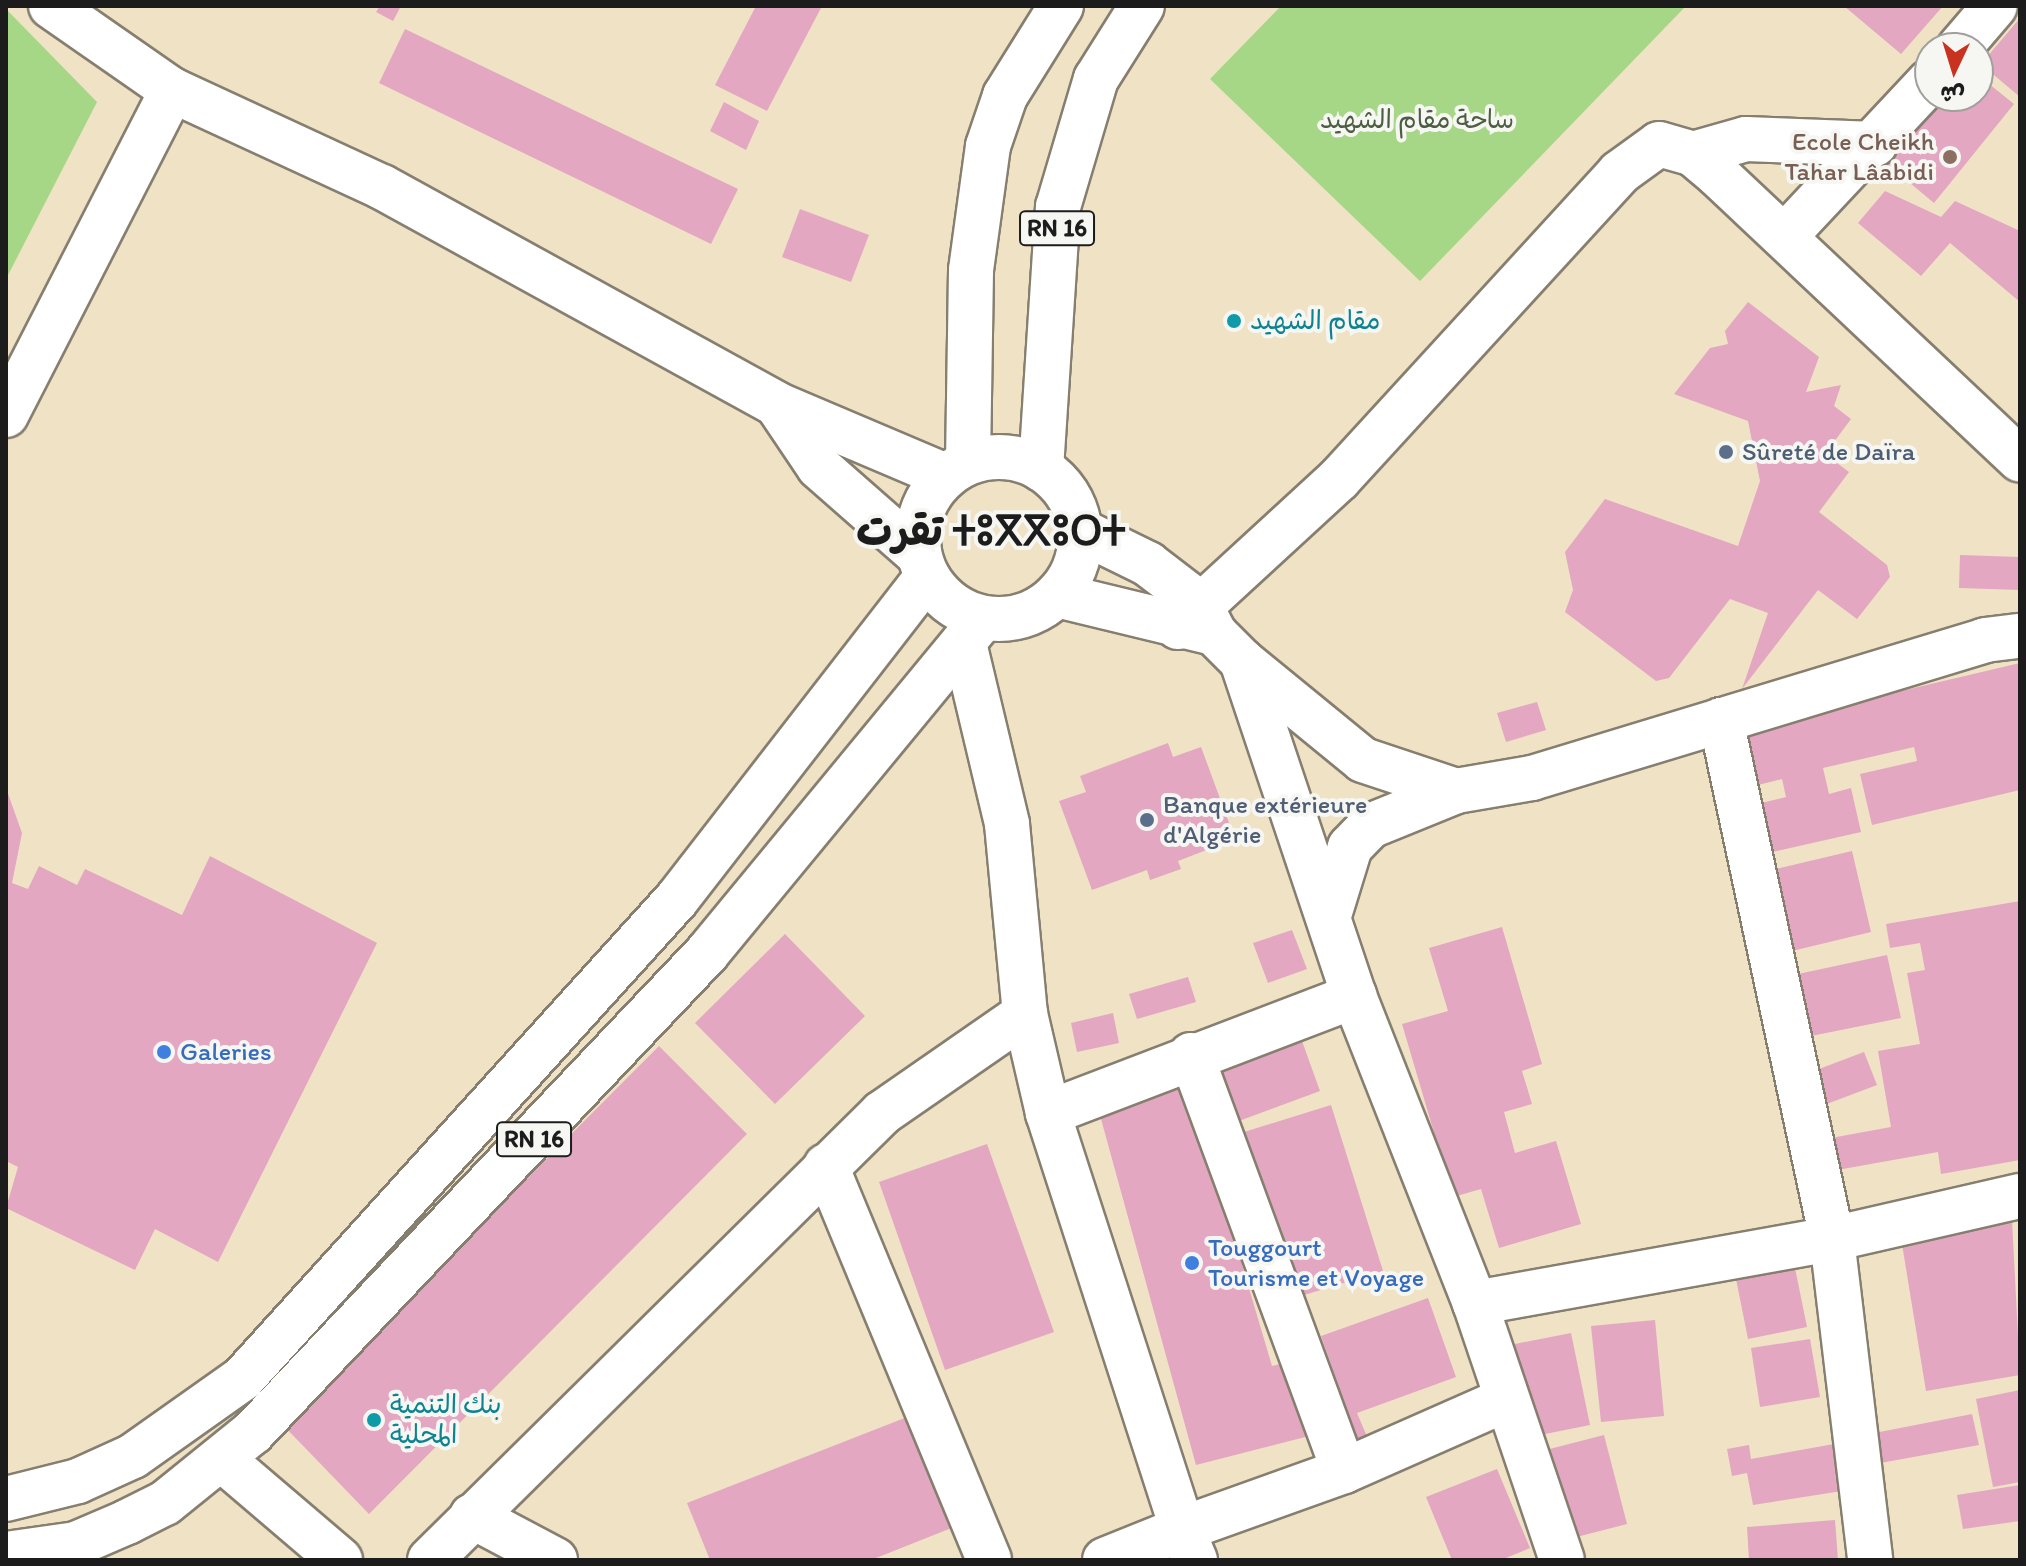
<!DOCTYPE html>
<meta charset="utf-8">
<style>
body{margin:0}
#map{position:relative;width:2026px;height:1566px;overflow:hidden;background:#efe2c5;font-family:Itim,"Playpen Sans Arabic","Noto Sans Tifinagh",sans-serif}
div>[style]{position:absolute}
.green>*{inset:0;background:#a6d786}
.building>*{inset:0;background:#e3a7c2}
.roads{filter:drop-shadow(2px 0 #867f70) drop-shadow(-2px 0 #867f70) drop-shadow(0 2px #867f70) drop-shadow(0 -2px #867f70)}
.street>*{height:44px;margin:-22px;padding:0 22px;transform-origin:22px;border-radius:22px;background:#fff}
.secondary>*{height:44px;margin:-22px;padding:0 22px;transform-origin:22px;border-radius:22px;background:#fff}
.primary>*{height:44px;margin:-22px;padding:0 22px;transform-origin:22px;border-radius:22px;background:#fff}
.primary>.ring{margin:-22px;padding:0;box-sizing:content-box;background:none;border:44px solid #fff;border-radius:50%}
.dots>*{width:22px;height:22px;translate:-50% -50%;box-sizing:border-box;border:4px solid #f6f6f2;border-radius:50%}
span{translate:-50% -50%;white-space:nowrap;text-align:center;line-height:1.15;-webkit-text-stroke:8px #f6f6f2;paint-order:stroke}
.shield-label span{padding:2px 6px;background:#f6f6f2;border:2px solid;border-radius:6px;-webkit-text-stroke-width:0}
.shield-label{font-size:24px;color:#1c1c1c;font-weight:700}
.park-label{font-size:26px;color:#4c5d41}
.education-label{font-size:26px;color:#785e54}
.right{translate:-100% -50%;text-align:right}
.culture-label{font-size:26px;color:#0d838f}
.left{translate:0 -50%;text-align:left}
.service-label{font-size:26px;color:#4e5e75}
.shop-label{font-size:26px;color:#366cbe}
.town-label{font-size:42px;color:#1c1c1c;font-weight:700}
.frame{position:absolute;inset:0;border:8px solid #1c1c1c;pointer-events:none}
.north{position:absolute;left:1914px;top:32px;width:80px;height:80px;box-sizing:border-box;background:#f6f6f2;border:2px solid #9f9f9c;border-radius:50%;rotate:184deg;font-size:22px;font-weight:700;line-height:32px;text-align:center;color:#1c1c1c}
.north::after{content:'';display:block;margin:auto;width:28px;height:36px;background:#c8321e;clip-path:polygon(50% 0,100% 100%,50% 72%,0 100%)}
</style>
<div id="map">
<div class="green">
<div style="clip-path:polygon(1281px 6px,1684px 6px,1685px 7px,1420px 281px,1210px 79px)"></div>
<div style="clip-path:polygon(6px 9px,97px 102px,6px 279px)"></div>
</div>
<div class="building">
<div style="clip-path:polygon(380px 6px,401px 6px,393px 21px,376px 12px)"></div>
<div style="clip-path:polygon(756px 6px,822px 6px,767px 111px,715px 85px)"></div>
<div style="clip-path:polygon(1844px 6px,1943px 6px,1901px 54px)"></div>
<div style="clip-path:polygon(2020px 18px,2020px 97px,1981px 64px)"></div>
<div style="clip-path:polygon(405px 29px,738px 189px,711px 244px,379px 83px)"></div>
<div style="clip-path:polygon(1978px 75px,2014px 104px,1934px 203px,1886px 163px,1941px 96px,1978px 96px)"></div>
<div style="clip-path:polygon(724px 102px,759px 121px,746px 150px,710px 131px)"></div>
<div style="clip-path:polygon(1885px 191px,1941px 217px,1955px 201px,2020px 231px,2020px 302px,1950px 243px,1921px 276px,1858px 223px)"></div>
<div style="clip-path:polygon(800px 209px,869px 235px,851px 282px,782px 257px)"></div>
<div style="clip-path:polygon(1748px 302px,1819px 357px,1806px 392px,1841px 385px,1834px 406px,1851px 419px,1825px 454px,1849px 472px,1819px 512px,1887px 565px,1890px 577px,1857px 619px,1818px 590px,1742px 689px,1768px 613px,1730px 599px,1669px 678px,1656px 681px,1565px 612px,1573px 590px,1565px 552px,1605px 499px,1738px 546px,1760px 481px,1748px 421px,1674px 394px,1710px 348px,1728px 344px,1725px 331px)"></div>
<div style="clip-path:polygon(1960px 555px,2020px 557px,2020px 590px,1959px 588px)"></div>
<div style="clip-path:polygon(2020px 663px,2020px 790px,1872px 825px,1860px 774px,1917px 761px,1914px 747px,1823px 768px,1829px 794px,1851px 788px,1861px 832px,1764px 854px,1753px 805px,1786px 797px,1782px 779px,1750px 787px,1736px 730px)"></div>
<div style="clip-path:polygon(1537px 702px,1546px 730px,1506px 742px,1497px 713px)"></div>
<div style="clip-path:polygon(1168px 743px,1173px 757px,1201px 747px,1235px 839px,1178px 861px,1181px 869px,1150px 880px,1147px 870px,1092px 890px,1059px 801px,1086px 792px,1080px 776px)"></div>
<div style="clip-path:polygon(6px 788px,22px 833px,12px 883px,28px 889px,39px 866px,77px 885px,85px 869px,182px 915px,210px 856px,377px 943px,218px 1262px,155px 1229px,135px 1270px,6px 1208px,18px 1167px,6px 1161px)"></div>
<div style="clip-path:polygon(1852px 851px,1871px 932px,1792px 951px,1772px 870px)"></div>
<div style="clip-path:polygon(2020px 901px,2020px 1160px,1941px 1174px,1938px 1152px,1837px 1170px,1831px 1138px,1891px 1127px,1878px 1051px,1920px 1044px,1907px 973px,1925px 970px,1920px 943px,1890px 948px,1886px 924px)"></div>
<div style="clip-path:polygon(1502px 927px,1542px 1064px,1522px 1071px,1532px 1104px,1504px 1112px,1515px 1153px,1556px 1141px,1581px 1224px,1499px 1248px,1481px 1189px,1453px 1197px,1402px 1024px,1448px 1011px,1429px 948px)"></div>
<div style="clip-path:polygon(1292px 930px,1307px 969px,1268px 983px,1253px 943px)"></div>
<div style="clip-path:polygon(785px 934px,865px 1016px,775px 1104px,695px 1023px)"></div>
<div style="clip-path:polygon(1887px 955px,1901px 1018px,1811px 1036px,1798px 974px)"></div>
<div style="clip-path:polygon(1188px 977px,1196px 1002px,1137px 1019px,1129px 994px)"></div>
<div style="clip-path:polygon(1113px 1013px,1119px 1043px,1077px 1052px,1071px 1023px)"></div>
<div style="clip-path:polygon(1298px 1030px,1320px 1091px,1228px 1125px,1205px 1064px)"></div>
<div style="clip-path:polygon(659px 1046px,747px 1134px,369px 1514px,282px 1424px)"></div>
<div style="clip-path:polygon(1864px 1052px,1877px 1085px,1824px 1105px,1811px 1072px)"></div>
<div style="clip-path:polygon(1182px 1062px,1272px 1366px,1298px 1360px,1317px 1434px,1196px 1465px,1092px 1086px)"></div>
<div style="clip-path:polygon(1331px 1105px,1383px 1271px,1291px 1299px,1244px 1132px)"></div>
<div style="clip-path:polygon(987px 1144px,1054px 1332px,945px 1370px,879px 1182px)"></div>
<div style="clip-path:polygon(2012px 1220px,2020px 1375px,1926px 1391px,1901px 1238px)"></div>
<div style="clip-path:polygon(1795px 1268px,1807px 1327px,1748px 1339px,1736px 1279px)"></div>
<div style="clip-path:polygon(1428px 1298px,1456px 1377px,1357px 1413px,1380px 1467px,1333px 1422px,1349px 1416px,1321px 1336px)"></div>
<div style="clip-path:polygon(1655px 1320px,1664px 1416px,1601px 1422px,1591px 1326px)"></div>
<div style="clip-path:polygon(1571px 1333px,1590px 1425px,1530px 1437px,1510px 1345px)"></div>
<div style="clip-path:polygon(1810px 1339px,1820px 1397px,1760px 1407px,1751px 1348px)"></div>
<div style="clip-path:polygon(2020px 1390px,2020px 1482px,1993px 1487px,1976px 1399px)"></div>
<div style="clip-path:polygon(920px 1412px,964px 1523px,871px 1560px,710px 1560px,687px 1503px)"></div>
<div style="clip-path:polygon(1972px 1414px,1979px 1445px,1864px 1466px,1859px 1436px)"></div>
<div style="clip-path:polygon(1604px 1435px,1627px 1524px,1561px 1541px,1538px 1452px)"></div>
<div style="clip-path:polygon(1834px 1444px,1842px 1491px,1753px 1505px,1747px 1473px,1732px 1476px,1727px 1449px,1749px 1445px,1751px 1459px)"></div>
<div style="clip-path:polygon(1497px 1469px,1530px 1548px,1501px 1560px,1452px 1560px,1426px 1497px)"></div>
<div style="clip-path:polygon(2020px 1485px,2020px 1521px,1963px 1529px,1957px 1495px)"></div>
<div style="clip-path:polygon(1835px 1520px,1838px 1560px,1749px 1560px,1747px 1527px)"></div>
</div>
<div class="roads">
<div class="street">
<div style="left:1959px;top:48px;width:55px;rotate:-49.4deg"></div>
<div style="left:1693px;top:154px;width:55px;rotate:-15.8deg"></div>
<div style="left:1746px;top:139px;width:129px;rotate:2.2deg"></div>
<div style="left:1785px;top:236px;width:212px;rotate:-46.9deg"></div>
<div style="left:1178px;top:627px;width:219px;rotate:-42.6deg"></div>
<div style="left:1339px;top:479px;width:415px;rotate:-47.5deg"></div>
<div style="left:1619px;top:173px;width:49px;rotate:-35.9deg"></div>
<div style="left:1659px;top:144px;width:35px;rotate:16deg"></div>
<div style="left:1693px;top:154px;width:33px;rotate:40deg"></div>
<div style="left:1718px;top:175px;width:415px;rotate:43.3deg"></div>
<div style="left:964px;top:643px;width:186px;rotate:76.6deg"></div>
<div style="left:1007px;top:824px;width:191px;rotate:84.6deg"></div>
<div style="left:1025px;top:1014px;width:102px;rotate:76.9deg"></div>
<div style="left:1048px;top:1113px;width:437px;rotate:72.1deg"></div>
<div style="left:1182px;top:1529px;width:83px;rotate:158.1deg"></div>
<div style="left:1242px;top:661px;width:353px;rotate:71.5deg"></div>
<div style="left:1354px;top:996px;width:330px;rotate:68.5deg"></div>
<div style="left:1475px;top:1303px;width:271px;rotate:71.3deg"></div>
<div style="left:1721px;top:720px;width:531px;rotate:77.93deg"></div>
<div style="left:1832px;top:1239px;width:323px;rotate:83.2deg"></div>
<div style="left:1191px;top:1055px;width:443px;rotate:69.8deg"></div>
<div style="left:1048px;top:1113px;width:328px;rotate:-20.9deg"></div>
<div style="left:826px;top:1166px;width:426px;rotate:67.5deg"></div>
<div style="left:1475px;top:1303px;width:363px;rotate:-10.2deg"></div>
<div style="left:1832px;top:1239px;width:193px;rotate:-12.9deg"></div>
<div style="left:223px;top:1460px;width:154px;rotate:40.5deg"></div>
<div style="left:472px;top:1516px;width:94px;rotate:27.9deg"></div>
<div style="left:430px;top:1560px;width:636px;rotate:-44.68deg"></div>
<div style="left:882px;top:1113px;width:174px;rotate:-34.7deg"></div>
<div style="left:1195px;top:1560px;width:34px;rotate:-113deg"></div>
<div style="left:1182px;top:1529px;width:172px;rotate:-19.7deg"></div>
<div style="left:1344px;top:1471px;width:174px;rotate:-23.8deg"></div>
</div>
<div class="secondary">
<div style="left:51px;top:6px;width:147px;rotate:34.8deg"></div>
<div style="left:172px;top:90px;width:231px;rotate:24.8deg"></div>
<div style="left:382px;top:187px;width:450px;rotate:28.8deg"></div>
<div style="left:776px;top:404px;width:185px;rotate:23deg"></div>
<div style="left:778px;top:406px;width:73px;rotate:56.1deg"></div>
<div style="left:819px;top:467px;width:133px;rotate:41.3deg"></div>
<div style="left:6px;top:415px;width:365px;rotate:-62.9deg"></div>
<div style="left:1081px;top:531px;width:75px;rotate:26.2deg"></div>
<div style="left:1148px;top:564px;width:64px;rotate:37.4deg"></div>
<div style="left:1199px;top:603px;width:34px;rotate:63deg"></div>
<div style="left:1214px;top:633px;width:40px;rotate:45deg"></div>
<div style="left:1242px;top:661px;width:156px;rotate:39.3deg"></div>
<div style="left:1363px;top:760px;width:98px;rotate:18.4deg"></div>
<div style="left:1456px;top:791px;width:77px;rotate:-9.7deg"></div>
<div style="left:1532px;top:778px;width:474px;rotate:-16.9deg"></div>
<div style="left:1985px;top:640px;width:35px;rotate:-7deg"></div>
<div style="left:1057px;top:595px;width:162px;rotate:13.6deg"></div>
<div style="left:1330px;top:912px;width:68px;rotate:-72.9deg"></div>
<div style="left:1350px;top:847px;width:29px;rotate:-46deg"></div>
<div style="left:1370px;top:826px;width:93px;rotate:-22.1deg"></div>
</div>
<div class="primary">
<div class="ring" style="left:918px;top:457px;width:118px;height:118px"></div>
<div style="left:968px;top:462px;width:192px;rotate:-89.1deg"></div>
<div style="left:971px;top:270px;width:125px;rotate:-82.2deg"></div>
<div style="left:988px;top:146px;width:53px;rotate:-71.2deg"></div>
<div style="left:1005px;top:96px;width:106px;rotate:-58.1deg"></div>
<div style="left:1041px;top:469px;width:263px;rotate:-86.3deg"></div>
<div style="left:1058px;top:207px;width:134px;rotate:-73.5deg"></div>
<div style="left:1096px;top:79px;width:86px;rotate:-57.8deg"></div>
<div style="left:6px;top:1499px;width:74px;rotate:-14deg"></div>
<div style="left:78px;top:1481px;width:60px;rotate:-24.4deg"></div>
<div style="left:133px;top:1456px;width:135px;rotate:-35.3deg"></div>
<div style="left:243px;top:1378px;width:646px;rotate:-47.82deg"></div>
<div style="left:677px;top:899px;width:408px;rotate:-52.2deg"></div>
<div style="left:6px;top:1554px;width:71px;rotate:-8.1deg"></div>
<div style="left:76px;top:1544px;width:56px;rotate:-23.3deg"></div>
<div style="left:127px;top:1522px;width:42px;rotate:-26.6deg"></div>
<div style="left:165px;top:1503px;width:113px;rotate:-38.9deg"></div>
<div style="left:253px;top:1432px;width:660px;rotate:-46.53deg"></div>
<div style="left:707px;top:953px;width:434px;rotate:-50.5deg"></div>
</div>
</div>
<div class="dots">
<div style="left:1950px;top:157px;background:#8d6e63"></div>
<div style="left:1234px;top:321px;background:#0f9aa8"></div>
<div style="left:1726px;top:452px;background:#5c6f8a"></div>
<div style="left:1147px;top:820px;background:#5c6f8a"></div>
<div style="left:164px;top:1052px;background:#3f7fe0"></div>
<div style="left:1192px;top:1263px;background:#3f7fe0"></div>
<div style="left:374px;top:1420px;background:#0f9aa8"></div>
</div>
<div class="shield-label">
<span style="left:1057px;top:228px">RN 16</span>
<span style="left:534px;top:1139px">RN 16</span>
</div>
<div class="park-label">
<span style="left:1417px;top:120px">ساحة مقام الشهيد</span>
</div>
<div class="education-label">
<span class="right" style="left:1934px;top:157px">Ecole Cheikh<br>Tahar Lâabidi</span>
</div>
<div class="culture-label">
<span class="left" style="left:1250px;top:321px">مقام الشهيد</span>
<span class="left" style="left:390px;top:1420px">بنك التنمية<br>المحلية</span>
</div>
<div class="service-label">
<span class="left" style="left:1742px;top:452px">Sûreté de Daïra</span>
<span class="left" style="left:1163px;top:820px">Banque extérieure<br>d'Algérie</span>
</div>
<div class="shop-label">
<span class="left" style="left:180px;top:1052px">Galeries</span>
<span class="left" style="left:1208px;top:1263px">Touggourt<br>Tourisme et Voyage</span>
</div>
<div class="town-label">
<span style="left:991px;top:531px">تقرت ⵜⵓⴳⴳⵓⵔⵜ</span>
</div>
<div class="frame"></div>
<div class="north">ش</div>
</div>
